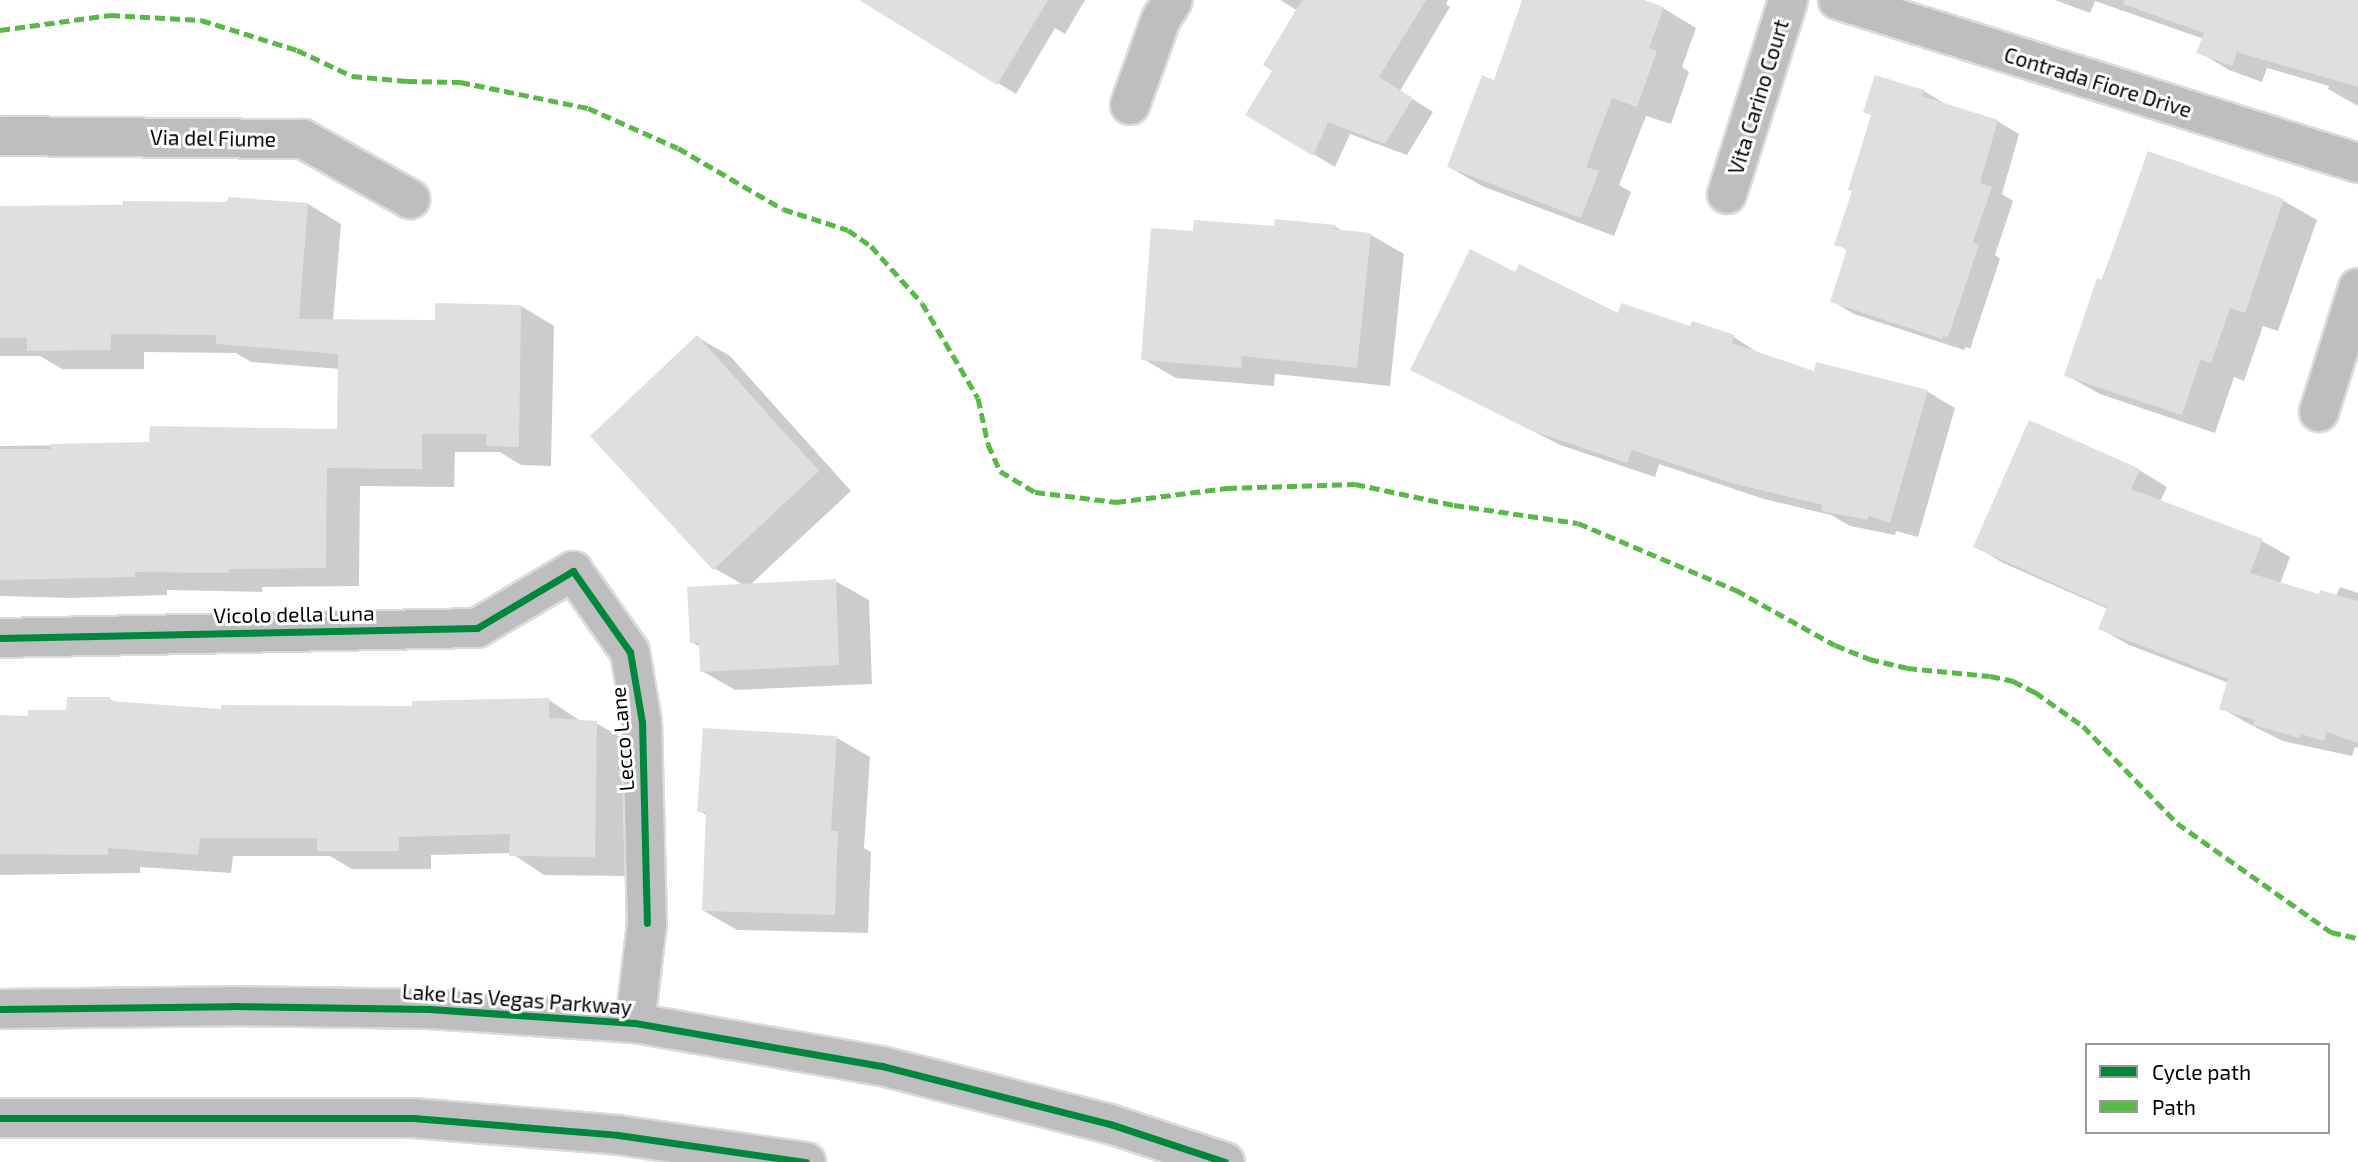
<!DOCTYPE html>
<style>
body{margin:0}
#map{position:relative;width:2358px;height:1162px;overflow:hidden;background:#fff;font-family:"Exo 2",sans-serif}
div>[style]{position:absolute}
.shadow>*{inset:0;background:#0003}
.building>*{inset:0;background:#dfdfdf}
.roads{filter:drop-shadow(2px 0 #dbdbdb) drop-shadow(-2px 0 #dbdbdb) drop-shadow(0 2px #dbdbdb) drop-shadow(0 -2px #dbdbdb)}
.minor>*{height:38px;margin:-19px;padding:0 19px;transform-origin:19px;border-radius:19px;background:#bebebe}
.major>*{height:38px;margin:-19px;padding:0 19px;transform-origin:19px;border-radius:19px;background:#bebebe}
.quiet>*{height:5px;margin-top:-2.5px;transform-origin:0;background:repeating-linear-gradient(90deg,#58b947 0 10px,transparent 0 15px)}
.cycleway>*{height:7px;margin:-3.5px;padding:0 3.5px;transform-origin:3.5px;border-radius:3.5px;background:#00873e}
span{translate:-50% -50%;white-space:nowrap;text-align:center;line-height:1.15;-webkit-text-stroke:6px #fff;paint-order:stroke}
.street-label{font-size:21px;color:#000}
.legend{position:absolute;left:2085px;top:1043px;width:245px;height:91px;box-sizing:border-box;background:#fff;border:2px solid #999;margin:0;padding:9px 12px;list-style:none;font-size:21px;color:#000}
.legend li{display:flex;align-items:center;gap:14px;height:35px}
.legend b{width:35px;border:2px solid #999}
</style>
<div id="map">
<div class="shadow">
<div style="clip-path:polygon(890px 0,1085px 0,1065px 34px,1055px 28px,1016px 94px,882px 12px)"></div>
<div style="clip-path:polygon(1280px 0,1448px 0,1446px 4px,1450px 7px,1400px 91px,1433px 112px,1407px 155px,1350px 134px,1335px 167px,1248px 115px,1275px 70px,1298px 11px)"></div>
<div style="clip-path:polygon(1524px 0,1639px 0,1663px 8px,1696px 28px,1682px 67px,1689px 72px,1671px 124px,1646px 116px,1619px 185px,1631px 192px,1614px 236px,1482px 186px,1449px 167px,1495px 82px)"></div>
<div style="clip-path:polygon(2055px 0,2358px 0,2358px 106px,2328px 89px,2329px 86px,2267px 68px,2262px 82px,2229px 70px,2199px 52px,2204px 39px,2095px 1px,2090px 13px)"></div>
<div style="clip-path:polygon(1876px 77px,1924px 91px,1945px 104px,1997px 121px,2019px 134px,2002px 194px,2013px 201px,1995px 255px,2000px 259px,1970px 349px,1966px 347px,1964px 350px,1854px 314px,1832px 301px,1849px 251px,1837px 244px,1854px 191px,1872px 115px)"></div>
<div style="clip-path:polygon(2149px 153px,2284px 201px,2317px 220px,2278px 331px,2263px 326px,2244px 381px,2234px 377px,2215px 433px,2100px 394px,2066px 375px)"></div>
<div style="clip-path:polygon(308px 204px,341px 224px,333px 321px,437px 322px,521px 306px,554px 326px,551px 466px,521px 465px,500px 452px,455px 452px,454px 487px,360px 486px,359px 586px,262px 587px,262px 592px,167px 590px,167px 595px,71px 598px,0 596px,0 446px,151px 444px,339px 431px,340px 369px,251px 362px,236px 353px,144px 352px,144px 369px,62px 369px,40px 356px,0 356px,0 206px)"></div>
<div style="clip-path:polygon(1276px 221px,1336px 227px,1345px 232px,1371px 235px,1404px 254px,1390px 386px,1275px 374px,1274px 386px,1176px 378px,1143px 359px,1195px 233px,1275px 228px)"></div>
<div style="clip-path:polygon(1515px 274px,1619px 315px,1691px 329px,1693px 323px,1734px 337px,1761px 355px,1815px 373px,1817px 364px,1928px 392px,1955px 408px,1918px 537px,1896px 531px,1895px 535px,1850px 526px,1831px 515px,1764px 499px,1659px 464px,1655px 477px,1560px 445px,1412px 369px)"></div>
<div style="clip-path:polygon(697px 337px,730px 356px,851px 491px,750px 585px,835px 581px,869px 600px,872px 684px,735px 690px,702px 671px,701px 647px,691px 642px,745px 586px,714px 568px)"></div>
<div style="clip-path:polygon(2139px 470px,2167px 487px,2160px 502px,2262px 541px,2290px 557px,2280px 584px,2320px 596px,2336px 596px,2340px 587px,2358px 593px,2358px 748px,2355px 747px,2352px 756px,2283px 741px,2249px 724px,2221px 708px,2229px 683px,2129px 645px,2101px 629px,2108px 609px,2003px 563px,1975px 546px)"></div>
<div style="clip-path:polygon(109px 699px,117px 703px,223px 711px,414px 708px,549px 700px,582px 722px,596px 723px,629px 742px,628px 876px,544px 875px,511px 853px,431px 855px,431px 869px,352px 869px,330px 856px,233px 856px,231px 873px,140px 867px,140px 873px,0 875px,0 717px,30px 718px,68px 712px)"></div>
<div style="clip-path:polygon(837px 738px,870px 757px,864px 848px,871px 852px,868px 933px,737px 930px,704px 911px,707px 815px,699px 811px)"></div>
</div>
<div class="building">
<div style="clip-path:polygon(859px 0,1048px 0,997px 85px)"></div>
<div style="clip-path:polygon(1302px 0,1426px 0,1379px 77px,1413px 98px,1385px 144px,1328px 122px,1313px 156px,1245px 115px,1272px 71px,1263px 65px)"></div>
<div style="clip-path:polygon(1522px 0,1644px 0,1664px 7px,1649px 48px,1657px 51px,1637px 107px,1612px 98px,1586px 167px,1599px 171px,1581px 218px,1447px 167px,1482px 75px,1494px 80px)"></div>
<div style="clip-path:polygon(2124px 0,2358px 0,2358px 87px,2237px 52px,2232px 66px,2196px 53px,2204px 33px,2123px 4px)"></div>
<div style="clip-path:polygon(1875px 75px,1924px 90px,1922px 96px,1998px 120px,1980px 183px,1992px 187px,1973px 242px,1979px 245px,1948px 337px,1943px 336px,1942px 339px,1830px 302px,1847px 249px,1834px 245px,1852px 191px,1848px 190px,1871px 115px,1863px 112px)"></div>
<div style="clip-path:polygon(2148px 151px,2284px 199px,2245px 313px,2230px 308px,2211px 363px,2201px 359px,2182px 415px,2064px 376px,2097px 278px,2102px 280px)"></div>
<div style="clip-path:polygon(228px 197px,308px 203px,299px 319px,435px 320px,435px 303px,521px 305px,519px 447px,486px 446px,487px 434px,422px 434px,422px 469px,327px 468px,326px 568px,229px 569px,229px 573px,135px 572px,135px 577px,0 580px,0 449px,51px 449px,50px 444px,149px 442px,150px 426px,337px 429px,338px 354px,216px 344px,216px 335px,111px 334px,111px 350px,27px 351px,27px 338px,0 338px,0 206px,123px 206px,123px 201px,227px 202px)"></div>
<div style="clip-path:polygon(1275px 219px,1336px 225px,1334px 229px,1371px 233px,1357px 368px,1242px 356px,1241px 368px,1141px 360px,1151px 228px,1193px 231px,1194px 220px,1274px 226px)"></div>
<div style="clip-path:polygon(1470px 249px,1515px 272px,1519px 264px,1618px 313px,1621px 303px,1690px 326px,1692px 321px,1735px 335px,1732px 343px,1814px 371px,1816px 362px,1928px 390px,1890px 523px,1869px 516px,1868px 520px,1821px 511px,1823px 505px,1735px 484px,1632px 450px,1627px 463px,1530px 430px,1410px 370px)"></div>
<div style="clip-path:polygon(697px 335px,819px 471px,713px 570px,590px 436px)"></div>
<div style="clip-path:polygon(2029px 420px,2140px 469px,2131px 489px,2263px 539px,2250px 573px,2319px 594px,2320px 590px,2358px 601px,2358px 743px,2327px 732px,2324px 741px,2301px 734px,2300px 738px,2253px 725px,2254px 720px,2219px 709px,2228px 679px,2098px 629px,2107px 607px,1973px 547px)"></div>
<div style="clip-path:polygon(836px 579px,839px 665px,700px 672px,699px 642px,690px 643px,687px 587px)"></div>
<div style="clip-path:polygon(67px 697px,110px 697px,110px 701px,221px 709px,221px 705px,412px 706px,412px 701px,549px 698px,549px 718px,597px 721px,595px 857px,509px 856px,510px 834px,399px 837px,399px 851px,317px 851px,317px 838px,200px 838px,198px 855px,108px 848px,108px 855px,0 854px,0 715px,28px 716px,28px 710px,66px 710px)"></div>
<div style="clip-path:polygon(703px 728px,837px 736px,831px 831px,838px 831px,835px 915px,702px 911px,706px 812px,697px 812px)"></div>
</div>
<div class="roads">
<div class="minor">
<div style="left:1838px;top:0;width:545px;rotate:17.4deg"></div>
<div style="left:1130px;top:105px;width:91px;rotate:-70.2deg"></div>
<div style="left:1161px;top:19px;width:22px;rotate:-58deg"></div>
<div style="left:0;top:136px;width:303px;rotate:0.6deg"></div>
<div style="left:303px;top:139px;width:123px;rotate:29.3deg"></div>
<div style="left:1727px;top:194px;width:203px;rotate:-72.5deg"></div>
<div style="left:2319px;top:412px;width:130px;rotate:-72.5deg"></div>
<div style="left:0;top:638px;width:477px;rotate:-1.2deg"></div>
<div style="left:477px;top:628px;width:112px;rotate:-30.7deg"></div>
<div style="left:573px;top:571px;width:99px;rotate:54.9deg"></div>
<div style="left:630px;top:652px;width:71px;rotate:80.3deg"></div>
<div style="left:642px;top:722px;width:201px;rotate:88.6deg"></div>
<div style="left:647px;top:923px;width:101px;rotate:96.8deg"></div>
</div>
<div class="major">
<div style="left:0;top:1009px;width:231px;rotate:-0.7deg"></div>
<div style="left:231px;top:1006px;width:198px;rotate:0.9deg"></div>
<div style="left:429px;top:1009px;width:206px;rotate:3.9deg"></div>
<div style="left:635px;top:1023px;width:251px;rotate:9.9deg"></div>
<div style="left:882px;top:1066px;width:235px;rotate:14.3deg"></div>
<div style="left:1110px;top:1124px;width:121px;rotate:18.3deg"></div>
<div style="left:0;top:1118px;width:413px"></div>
<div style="left:413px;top:1118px;width:206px;rotate:4.7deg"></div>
<div style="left:618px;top:1135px;width:190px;rotate:8.2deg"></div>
</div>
</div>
<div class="quiet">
<div style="left:0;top:30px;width:111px;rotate:-7.8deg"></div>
<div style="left:110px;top:15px;width:91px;rotate:3.1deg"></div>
<div style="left:201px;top:20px;width:101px;rotate:17.4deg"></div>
<div style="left:297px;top:50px;width:61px;rotate:25.3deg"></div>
<div style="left:352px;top:76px;width:55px;rotate:5.2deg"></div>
<div style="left:407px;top:81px;width:53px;rotate:1.1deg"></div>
<div style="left:460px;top:82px;width:131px;rotate:11.5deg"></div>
<div style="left:588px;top:108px;width:98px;rotate:24deg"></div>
<div style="left:678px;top:148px;width:121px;rotate:30.2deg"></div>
<div style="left:783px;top:209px;width:68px;rotate:17.9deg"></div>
<div style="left:848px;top:230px;width:28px;rotate:35deg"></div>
<div style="left:871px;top:246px;width:76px;rotate:48.2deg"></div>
<div style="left:922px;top:303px;width:110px;rotate:59.5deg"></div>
<div style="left:978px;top:398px;width:47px;rotate:77.7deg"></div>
<div style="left:988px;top:444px;width:30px;rotate:66deg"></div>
<div style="left:1000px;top:471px;width:41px;rotate:31deg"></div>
<div style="left:1035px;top:492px;width:82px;rotate:7deg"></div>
<div style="left:1116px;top:502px;width:112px;rotate:-7.2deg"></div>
<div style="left:1227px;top:488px;width:128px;rotate:-1.8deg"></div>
<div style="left:1355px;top:484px;width:101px;rotate:12deg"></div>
<div style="left:1454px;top:505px;width:125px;rotate:8.3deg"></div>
<div style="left:1578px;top:523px;width:172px;rotate:23deg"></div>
<div style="left:1736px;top:590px;width:113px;rotate:29.1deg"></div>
<div style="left:1835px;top:645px;width:37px;rotate:22deg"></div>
<div style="left:1869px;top:659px;width:39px;rotate:13deg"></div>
<div style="left:1907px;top:668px;width:83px;rotate:5.5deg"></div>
<div style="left:1990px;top:676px;width:24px;rotate:12deg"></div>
<div style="left:2013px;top:681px;width:25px;rotate:27deg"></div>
<div style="left:2035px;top:692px;width:59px;rotate:35.3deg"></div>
<div style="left:2083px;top:726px;width:135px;rotate:45.9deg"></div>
<div style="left:2177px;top:823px;width:189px;rotate:35.3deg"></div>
<div style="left:2331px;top:932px;width:28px;rotate:13deg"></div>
</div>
<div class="cycleway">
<div style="left:0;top:638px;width:477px;rotate:-1.2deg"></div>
<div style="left:477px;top:628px;width:112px;rotate:-30.7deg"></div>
<div style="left:573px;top:571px;width:99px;rotate:54.9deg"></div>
<div style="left:630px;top:652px;width:71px;rotate:80.3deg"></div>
<div style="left:642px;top:722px;width:201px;rotate:88.6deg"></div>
<div style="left:0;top:1009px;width:231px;rotate:-0.7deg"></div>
<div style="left:231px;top:1006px;width:198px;rotate:0.9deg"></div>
<div style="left:429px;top:1009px;width:206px;rotate:3.9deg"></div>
<div style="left:635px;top:1023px;width:251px;rotate:9.9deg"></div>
<div style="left:882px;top:1066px;width:235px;rotate:14.3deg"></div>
<div style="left:1110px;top:1124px;width:121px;rotate:18.3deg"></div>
<div style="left:0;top:1118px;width:413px"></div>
<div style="left:413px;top:1118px;width:206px;rotate:4.7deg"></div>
<div style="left:618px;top:1135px;width:190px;rotate:8.2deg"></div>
</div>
<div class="street-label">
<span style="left:2098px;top:82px;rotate:17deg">Contrada Fiore Drive</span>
<span style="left:1758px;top:97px;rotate:-73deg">Vita Carino Court</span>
<span style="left:213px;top:138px;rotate:1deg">Via del Fiume</span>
<span style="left:294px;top:614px;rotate:-1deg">Vicolo della Luna</span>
<span style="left:622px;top:739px;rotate:-95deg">Lecco Lane</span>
<span style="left:517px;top:999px;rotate:4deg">Lake Las Vegas Parkway</span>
</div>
<ul class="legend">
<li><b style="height:9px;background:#00873e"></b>Cycle path</li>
<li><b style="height:9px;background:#58b947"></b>Path</li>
</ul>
</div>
